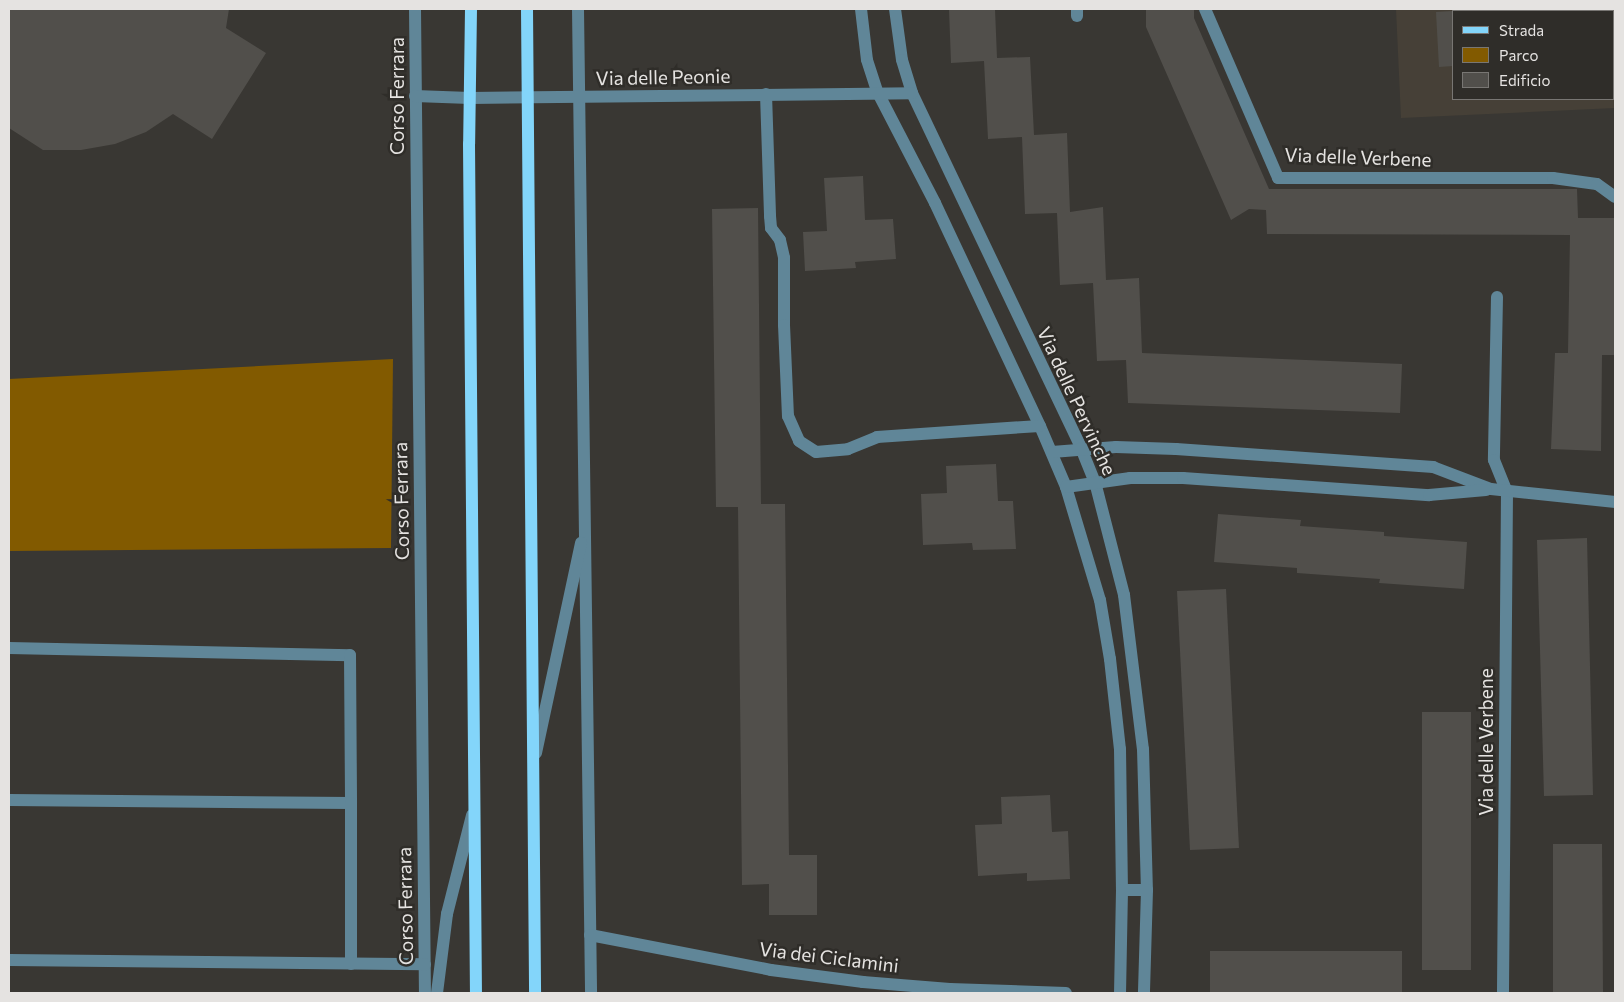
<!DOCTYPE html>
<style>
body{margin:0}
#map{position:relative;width:1624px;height:1002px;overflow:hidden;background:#393733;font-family:Commissioner,sans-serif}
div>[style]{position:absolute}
.built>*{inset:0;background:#464037}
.green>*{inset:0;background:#825a00}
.building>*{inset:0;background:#514f4b}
.minor>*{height:12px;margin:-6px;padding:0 6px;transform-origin:6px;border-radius:6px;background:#608698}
.major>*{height:12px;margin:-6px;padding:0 6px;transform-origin:6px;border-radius:6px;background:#83d5fa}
span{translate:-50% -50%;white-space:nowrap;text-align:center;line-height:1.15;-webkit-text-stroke:5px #2f2d29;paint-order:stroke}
.street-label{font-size:19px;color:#e5e3e1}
.frame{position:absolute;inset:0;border:10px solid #e5e3e1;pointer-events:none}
.legend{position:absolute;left:1452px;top:10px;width:162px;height:90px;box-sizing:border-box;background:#2f2d29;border:1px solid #787673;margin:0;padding:6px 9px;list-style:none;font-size:15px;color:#e5e3e1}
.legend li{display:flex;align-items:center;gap:10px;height:25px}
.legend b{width:25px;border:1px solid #787673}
</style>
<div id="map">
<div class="built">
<div style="clip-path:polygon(evenodd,1396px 9px,1615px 9px,1615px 108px,1401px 118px,1396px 9px,1453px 11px,1613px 11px,1613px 99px,1453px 99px,1453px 11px)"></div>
</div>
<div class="green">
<div style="clip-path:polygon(393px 359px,391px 548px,9px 551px,9px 379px)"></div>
</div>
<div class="building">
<div style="clip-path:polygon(9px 9px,229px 9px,226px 28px,266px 53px,212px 139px,173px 114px,146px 132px,115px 144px,81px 150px,43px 150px,9px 128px)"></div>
<div style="clip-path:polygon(949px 9px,995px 9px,997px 58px,1030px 57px,1034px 135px,1067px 133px,1070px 212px,1103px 207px,1106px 280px,1139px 278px,1142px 353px,1402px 364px,1400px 413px,1128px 403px,1126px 360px,1097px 361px,1093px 283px,1060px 285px,1057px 213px,1025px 214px,1022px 137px,988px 139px,984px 61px,951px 63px)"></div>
<div style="clip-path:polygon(1146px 9px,1194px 9px,1194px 18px,1269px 189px,1577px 189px,1578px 218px,1615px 218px,1615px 355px,1602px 355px,1601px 451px,1551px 449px,1555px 353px,1568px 353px,1570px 235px,1267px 234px,1266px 210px,1249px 209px,1231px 220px,1146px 27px)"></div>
<div style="clip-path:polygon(1481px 9px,1606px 9px,1606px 11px,1466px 11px)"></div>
<div style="clip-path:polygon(1453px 11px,1453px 66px,1439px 67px,1436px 12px)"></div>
<div style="clip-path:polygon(863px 176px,865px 220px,893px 219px,896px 259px,855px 262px,856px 268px,805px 271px,803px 232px,827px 231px,824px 178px)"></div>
<div style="clip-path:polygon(758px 208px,761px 504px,785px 504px,789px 855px,817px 855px,817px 915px,769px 915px,769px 884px,742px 885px,738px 507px,716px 507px,712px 209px)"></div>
<div style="clip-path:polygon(996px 464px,998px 501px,1013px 501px,1016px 549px,973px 550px,972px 543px,923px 545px,921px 494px,947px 493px,946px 466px)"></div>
<div style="clip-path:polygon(1218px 514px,1301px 520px,1300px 526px,1384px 532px,1384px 536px,1467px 542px,1464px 589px,1379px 583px,1380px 579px,1297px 573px,1297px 568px,1214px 562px)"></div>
<div style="clip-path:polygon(1587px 538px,1593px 795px,1544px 796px,1537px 540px)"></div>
<div style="clip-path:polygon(1226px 589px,1239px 848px,1190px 850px,1177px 591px)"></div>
<div style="clip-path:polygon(1422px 712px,1471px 712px,1471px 970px,1422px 970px)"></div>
<div style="clip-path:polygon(1050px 795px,1052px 832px,1068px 831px,1070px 879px,1027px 881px,1027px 873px,978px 876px,975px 825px,1002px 824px,1001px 797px)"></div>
<div style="clip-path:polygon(1553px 844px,1602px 844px,1603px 993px,1553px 993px)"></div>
<div style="clip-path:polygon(1210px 951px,1402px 951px,1402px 993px,1210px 993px)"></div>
</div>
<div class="minor">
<div style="left:415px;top:9px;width:984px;rotate:89.42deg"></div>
<div style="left:578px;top:9px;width:984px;rotate:89.24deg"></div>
<div style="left:861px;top:9px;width:51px;rotate:83.3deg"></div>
<div style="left:867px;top:60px;width:35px;rotate:72deg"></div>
<div style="left:878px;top:93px;width:124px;rotate:62.6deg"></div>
<div style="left:935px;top:203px;width:246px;rotate:64.8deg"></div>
<div style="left:1040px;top:426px;width:66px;rotate:66.9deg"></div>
<div style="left:1066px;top:487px;width:118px;rotate:73.3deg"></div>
<div style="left:1100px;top:600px;width:60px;rotate:80.4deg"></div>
<div style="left:1110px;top:659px;width:91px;rotate:83.7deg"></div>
<div style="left:1120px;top:749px;width:141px;rotate:89.2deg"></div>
<div style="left:1122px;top:890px;width:103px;rotate:91.1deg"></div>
<div style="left:895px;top:9px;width:51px;rotate:82.2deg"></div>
<div style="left:902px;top:60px;width:34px;rotate:73deg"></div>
<div style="left:912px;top:93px;width:393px;rotate:64.5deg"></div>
<div style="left:1081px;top:448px;width:37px;rotate:68deg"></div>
<div style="left:1095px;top:482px;width:117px;rotate:75.6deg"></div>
<div style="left:1124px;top:595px;width:155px;rotate:83deg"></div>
<div style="left:1143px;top:749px;width:141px;rotate:88.4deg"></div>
<div style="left:1147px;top:890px;width:103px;rotate:91.7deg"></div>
<div style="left:1077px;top:9px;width:7px;rotate:90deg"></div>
<div style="left:1205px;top:9px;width:184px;rotate:66.6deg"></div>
<div style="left:1278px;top:178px;width:275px"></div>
<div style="left:1553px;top:178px;width:44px;rotate:7.8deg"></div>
<div style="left:1597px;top:184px;width:22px;rotate:36deg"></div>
<div style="left:766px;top:94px;width:122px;rotate:88.1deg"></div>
<div style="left:770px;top:216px;width:12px;rotate:85deg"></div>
<div style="left:771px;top:228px;width:15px;rotate:53deg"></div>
<div style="left:780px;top:240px;width:18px;rotate:77deg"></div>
<div style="left:784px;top:258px;width:67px;rotate:90deg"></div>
<div style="left:784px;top:325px;width:91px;rotate:87.5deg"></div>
<div style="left:788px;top:416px;width:27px;rotate:66deg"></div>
<div style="left:799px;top:441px;width:20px;rotate:33deg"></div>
<div style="left:816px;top:452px;width:32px;rotate:-5deg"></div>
<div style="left:848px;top:449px;width:31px;rotate:-22deg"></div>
<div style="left:877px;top:437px;width:163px;rotate:-3.9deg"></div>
<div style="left:415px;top:96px;width:55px;rotate:2.1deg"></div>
<div style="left:470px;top:98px;width:442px;rotate:-0.6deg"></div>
<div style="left:1497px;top:297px;width:163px;rotate:91.1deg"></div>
<div style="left:1494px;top:460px;width:35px;rotate:68deg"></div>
<div style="left:1507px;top:492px;width:501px;rotate:90.46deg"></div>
<div style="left:1052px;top:452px;width:64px;rotate:-4.5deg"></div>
<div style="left:1116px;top:447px;width:60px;rotate:1.9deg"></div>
<div style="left:1176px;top:449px;width:258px;rotate:4deg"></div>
<div style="left:1433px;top:467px;width:62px;rotate:20.8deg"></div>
<div style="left:1491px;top:489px;width:125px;rotate:6deg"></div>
<div style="left:1066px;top:487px;width:65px;rotate:-8deg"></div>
<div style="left:1130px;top:478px;width:53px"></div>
<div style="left:1183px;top:478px;width:247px;rotate:4deg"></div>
<div style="left:1429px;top:495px;width:57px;rotate:-5deg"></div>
<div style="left:9px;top:648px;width:341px;rotate:1.2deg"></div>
<div style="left:350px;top:655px;width:148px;rotate:89.6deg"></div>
<div style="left:536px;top:753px;width:215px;rotate:-77.9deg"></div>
<div style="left:9px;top:800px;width:342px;rotate:0.5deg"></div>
<div style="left:351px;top:803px;width:161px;rotate:90deg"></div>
<div style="left:1122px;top:890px;width:25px"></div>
<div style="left:590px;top:935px;width:184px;rotate:10.9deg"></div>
<div style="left:771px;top:970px;width:93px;rotate:7.4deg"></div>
<div style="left:863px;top:982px;width:87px;rotate:4.6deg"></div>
<div style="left:950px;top:989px;width:116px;rotate:2deg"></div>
<div style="left:9px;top:960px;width:416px;rotate:0.6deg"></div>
<div style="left:437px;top:993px;width:80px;rotate:-82.8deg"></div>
<div style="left:447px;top:914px;width:102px;rotate:-75.8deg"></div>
</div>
<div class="major">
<div style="left:471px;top:9px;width:135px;rotate:90.8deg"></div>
<div style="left:469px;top:144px;width:849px;rotate:89.53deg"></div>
<div style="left:527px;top:9px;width:984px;rotate:89.53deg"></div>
</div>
<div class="street-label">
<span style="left:663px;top:77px;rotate:-1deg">Via delle Peonie</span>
<span style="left:397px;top:96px;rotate:-90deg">Corso Ferrara</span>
<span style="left:1358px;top:157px;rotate:2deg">Via delle Verbene</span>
<span style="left:1077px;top:401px;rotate:65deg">Via delle Pervinche</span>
<span style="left:401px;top:501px;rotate:-91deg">Corso Ferrara</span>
<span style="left:1486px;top:742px;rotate:-90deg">Via delle Verbene</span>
<span style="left:405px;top:906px;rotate:-91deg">Corso Ferrara</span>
<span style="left:829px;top:957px;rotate:7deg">Via dei Ciclamini</span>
</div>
<div class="frame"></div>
<ul class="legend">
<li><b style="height:6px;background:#83d5fa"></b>Strada</li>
<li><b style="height:14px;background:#825a00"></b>Parco</li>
<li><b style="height:14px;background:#514f4b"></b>Edificio</li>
</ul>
</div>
